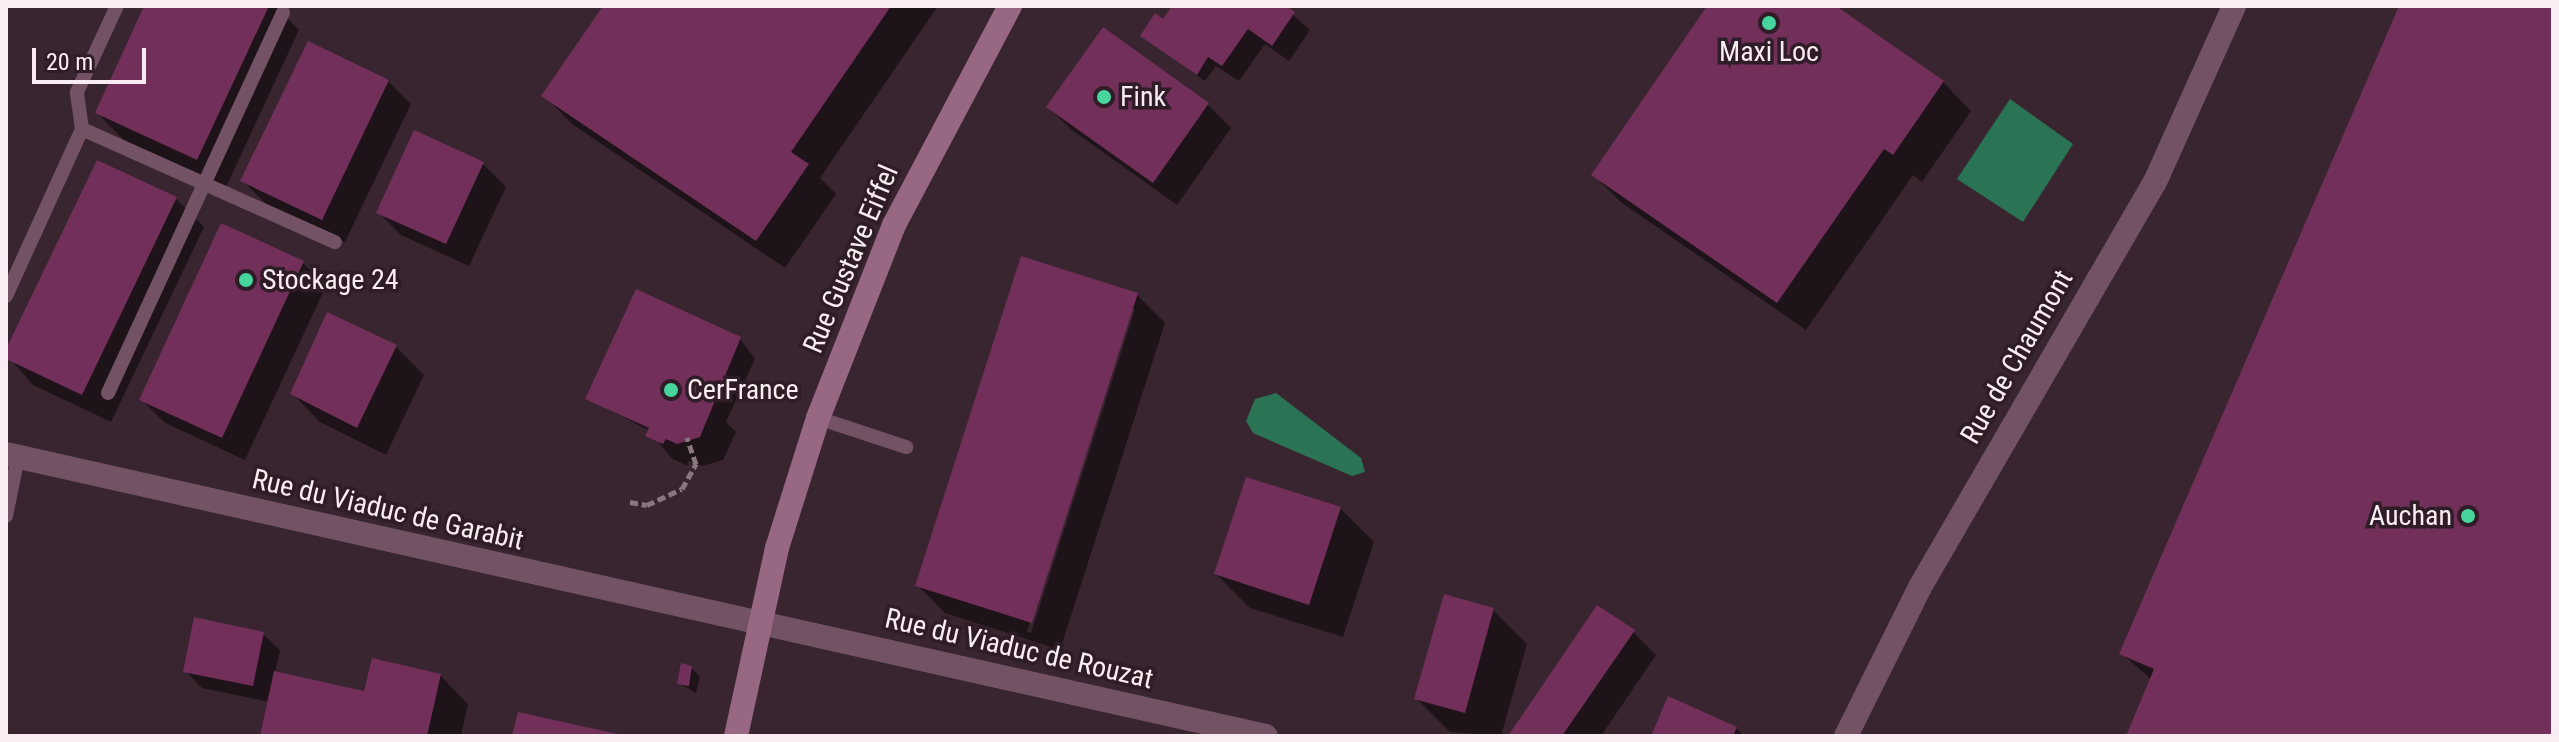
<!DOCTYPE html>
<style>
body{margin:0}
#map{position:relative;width:2559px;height:742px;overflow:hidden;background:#392530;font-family:"Roboto Condensed",sans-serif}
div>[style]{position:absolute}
.water>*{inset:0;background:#2a7355}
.shadow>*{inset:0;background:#0007}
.building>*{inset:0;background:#722f59}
.path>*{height:5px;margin-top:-2.5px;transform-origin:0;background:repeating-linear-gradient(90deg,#887780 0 8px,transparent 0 12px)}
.lane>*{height:14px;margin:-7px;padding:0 7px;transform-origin:7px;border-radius:7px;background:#725264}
.street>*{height:24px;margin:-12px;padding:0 12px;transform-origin:12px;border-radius:12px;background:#725264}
.secondary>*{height:24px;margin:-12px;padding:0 12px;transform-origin:12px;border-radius:12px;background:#986783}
.dots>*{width:22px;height:22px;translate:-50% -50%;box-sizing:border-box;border:4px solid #2e1c26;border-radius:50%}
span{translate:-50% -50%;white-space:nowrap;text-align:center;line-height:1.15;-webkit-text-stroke:7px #2e1c26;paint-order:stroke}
.poi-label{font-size:28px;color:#faecf3}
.left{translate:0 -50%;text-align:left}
.right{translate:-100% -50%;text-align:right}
.street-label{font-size:28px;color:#faecf3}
.frame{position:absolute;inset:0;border:8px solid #faecf3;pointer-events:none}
.scale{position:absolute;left:32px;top:48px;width:114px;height:36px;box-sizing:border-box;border:4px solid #faecf3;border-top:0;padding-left:10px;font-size:24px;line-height:28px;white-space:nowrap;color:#faecf3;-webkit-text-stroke:6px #2e1c26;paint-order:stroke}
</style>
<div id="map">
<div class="water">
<div style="clip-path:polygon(2010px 99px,2073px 144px,2023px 222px,1957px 179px)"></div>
<div style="clip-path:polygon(1276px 393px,1361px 458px,1365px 472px,1352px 476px,1253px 433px,1246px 421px,1255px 399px)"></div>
</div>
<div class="shadow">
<div style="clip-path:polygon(146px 6px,275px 6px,299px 30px,226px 187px,125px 141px,97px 113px)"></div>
<div style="clip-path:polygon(605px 6px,938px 6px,820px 178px,836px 194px,785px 268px,572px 124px,544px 95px)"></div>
<div style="clip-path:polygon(1174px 6px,1283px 6px,1310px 30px,1289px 61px,1265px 44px,1239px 81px,1216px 66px,1205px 81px,1142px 36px,1163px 21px)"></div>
<div style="clip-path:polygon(1709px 6px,1832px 6px,1943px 82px,1971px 111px,1922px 182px,1913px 175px,1806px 330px,1622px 203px,1593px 175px)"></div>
<div style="clip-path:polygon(2401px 6px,2553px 6px,2553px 736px,2128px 736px,2152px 680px,2121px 653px)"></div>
<div style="clip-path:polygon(1104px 30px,1208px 105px,1231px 128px,1177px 205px,1072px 130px,1048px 107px)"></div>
<div style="clip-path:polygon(388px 81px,411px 104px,345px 242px,266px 204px,243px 181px)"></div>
<div style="clip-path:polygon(483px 164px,506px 187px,469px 266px,401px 235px,378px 212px)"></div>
<div style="clip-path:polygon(176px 199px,204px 227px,111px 422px,33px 385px,6px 354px)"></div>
<div style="clip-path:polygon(302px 262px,326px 286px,245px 460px,165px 423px,142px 400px)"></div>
<div style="clip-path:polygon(evenodd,1137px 295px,1165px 323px,1060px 650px,945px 613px,917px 585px,1137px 295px,1131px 309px,1135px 309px,1031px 633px,1027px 632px,1131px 309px)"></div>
<div style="clip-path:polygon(328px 315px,396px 347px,424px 375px,386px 455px,320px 422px,292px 393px)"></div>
<div style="clip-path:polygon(740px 339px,755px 359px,726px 422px,736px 432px,723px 460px,702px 466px,689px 461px,687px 466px,671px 458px,650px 431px,587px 398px)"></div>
<div style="clip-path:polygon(1340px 508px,1374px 542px,1343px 637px,1250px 608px,1216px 574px)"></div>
<div style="clip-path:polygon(1493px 610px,1527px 644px,1501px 736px,1450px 732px,1416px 698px)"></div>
<div style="clip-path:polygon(1633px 632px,1656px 655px,1601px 736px,1510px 736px)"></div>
<div style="clip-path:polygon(263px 634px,280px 650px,275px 673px,366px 694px,440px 675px,468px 704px,461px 736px,262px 736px,269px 702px,202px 688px,185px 671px)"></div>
<div style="clip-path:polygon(691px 668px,700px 676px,696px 693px,679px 683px)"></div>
<div style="clip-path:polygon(1736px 728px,1744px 736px,1653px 736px)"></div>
</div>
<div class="building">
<div style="clip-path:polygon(144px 6px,269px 6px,197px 160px,95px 113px)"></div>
<div style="clip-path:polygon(603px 6px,891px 6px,791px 152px,809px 164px,756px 241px,541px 96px)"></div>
<div style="clip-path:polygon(1172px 6px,1286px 6px,1295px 12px,1272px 46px,1248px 29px,1222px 66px,1208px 57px,1197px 75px,1140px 36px,1155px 13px,1163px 19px)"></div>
<div style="clip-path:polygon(1707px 6px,1836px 6px,1944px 81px,1893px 155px,1884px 149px,1777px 303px,1591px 175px)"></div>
<div style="clip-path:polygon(2399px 6px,2553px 6px,2553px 736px,2126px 736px,2154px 669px,2119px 654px)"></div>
<div style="clip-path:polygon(1103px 27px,1209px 103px,1153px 183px,1046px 107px)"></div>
<div style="clip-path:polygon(308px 41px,389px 80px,322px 220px,240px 181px)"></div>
<div style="clip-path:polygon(414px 130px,484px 162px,446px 244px,376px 213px)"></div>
<div style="clip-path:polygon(97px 160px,177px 197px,82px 395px,6px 359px,6px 349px)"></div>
<div style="clip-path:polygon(221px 223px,304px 261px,222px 438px,139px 400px)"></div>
<div style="clip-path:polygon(1021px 256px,1138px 293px,1032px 623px,915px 586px)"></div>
<div style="clip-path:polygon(636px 289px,741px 337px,700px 437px,677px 444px,666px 439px,663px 444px,645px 436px,649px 428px,585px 399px)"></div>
<div style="clip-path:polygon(327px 312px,397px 345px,357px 428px,290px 394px)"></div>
<div style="clip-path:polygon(1246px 477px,1341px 507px,1309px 605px,1214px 574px)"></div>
<div style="clip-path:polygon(1444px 594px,1494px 608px,1465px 713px,1414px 699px)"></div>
<div style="clip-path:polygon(1597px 605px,1635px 630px,1562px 736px,1508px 736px)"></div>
<div style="clip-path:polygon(194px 617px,264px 632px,253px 686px,183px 672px)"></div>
<div style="clip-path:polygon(372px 658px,441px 674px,427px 736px,260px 736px,274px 671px,364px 691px)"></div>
<div style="clip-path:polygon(681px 663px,692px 666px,689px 686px,677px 684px)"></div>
<div style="clip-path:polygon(1668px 696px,1737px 727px,1733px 736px,1651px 736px)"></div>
<div style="clip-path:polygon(518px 712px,622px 735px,622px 736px,512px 736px)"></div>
</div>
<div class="path">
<div style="left:630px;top:502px;width:17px;rotate:10deg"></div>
<div style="left:647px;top:505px;width:38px;rotate:-25deg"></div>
<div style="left:682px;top:489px;width:29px;rotate:-61deg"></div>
<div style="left:696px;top:464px;width:28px;rotate:-109deg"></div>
</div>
<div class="lane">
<div style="left:82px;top:129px;width:277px;rotate:24.1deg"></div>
<div style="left:6px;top:296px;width:183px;rotate:-65.5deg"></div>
<div style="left:82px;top:129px;width:37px;rotate:-98deg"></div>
<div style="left:77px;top:92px;width:95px;rotate:-65.1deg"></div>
<div style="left:108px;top:393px;width:419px;rotate:-65.3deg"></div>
<div style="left:818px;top:418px;width:93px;rotate:18.2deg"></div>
<div style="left:6px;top:516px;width:60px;rotate:-78.5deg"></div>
</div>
<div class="street">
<div style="left:6px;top:454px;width:1291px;rotate:12.62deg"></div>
<div style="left:1846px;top:736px;width:166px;rotate:-63.6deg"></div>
<div style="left:1920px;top:587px;width:468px;rotate:-59.9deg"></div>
<div style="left:2155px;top:182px;width:193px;rotate:-65.8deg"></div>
</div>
<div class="secondary">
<div style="left:736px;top:736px;width:192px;rotate:-77.7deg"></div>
<div style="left:777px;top:548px;width:136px;rotate:-72.5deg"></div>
<div style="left:818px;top:418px;width:207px;rotate:-68.5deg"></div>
<div style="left:894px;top:225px;width:248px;rotate:-62.1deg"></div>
</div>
<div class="dots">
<div style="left:1769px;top:23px;background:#48d49d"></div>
<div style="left:1104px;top:97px;background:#48d49d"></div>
<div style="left:246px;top:280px;background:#48d49d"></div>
<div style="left:671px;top:390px;background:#48d49d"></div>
<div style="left:2468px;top:516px;background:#48d49d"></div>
</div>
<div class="poi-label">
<span style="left:1769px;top:52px">Maxi Loc</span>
<span class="left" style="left:1120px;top:97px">Fink</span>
<span class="left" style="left:262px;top:280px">Stockage 24</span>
<span class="left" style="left:687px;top:390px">CerFrance</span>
<span class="right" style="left:2452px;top:516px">Auchan</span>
</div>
<div class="street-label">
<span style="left:851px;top:259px;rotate:-67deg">Rue Gustave Eiffel</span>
<span style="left:2017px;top:357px;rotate:-60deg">Rue de Chaumont</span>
<span style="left:388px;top:510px;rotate:13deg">Rue du Viaduc de Garabit</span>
<span style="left:1019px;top:649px;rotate:13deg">Rue du Viaduc de Rouzat</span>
</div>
<div class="frame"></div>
<div class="scale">20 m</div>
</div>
